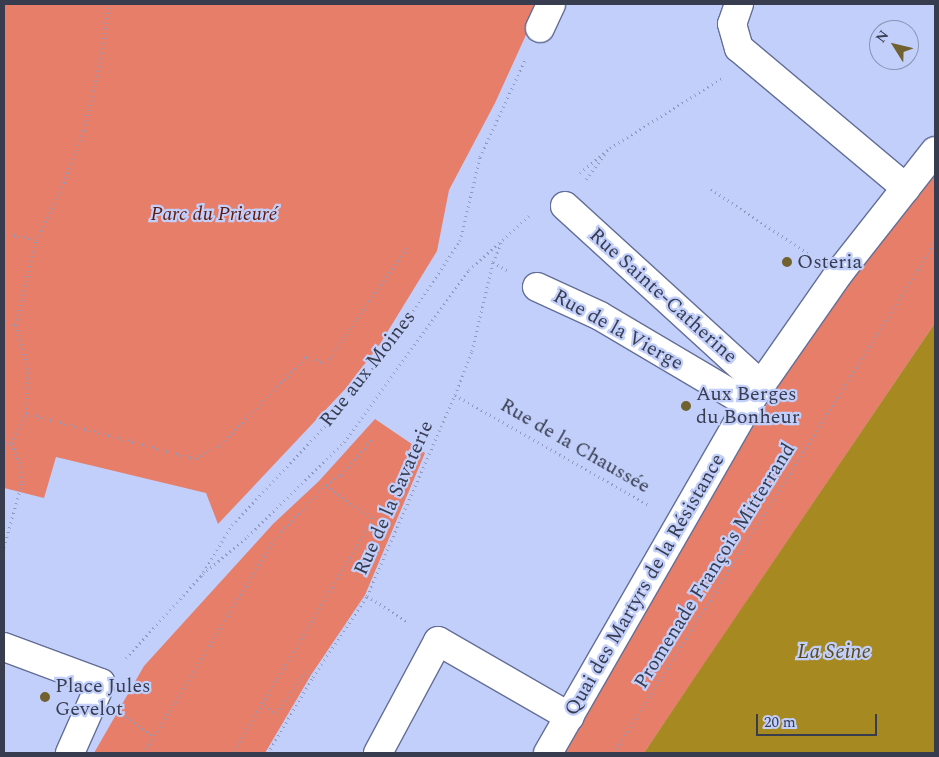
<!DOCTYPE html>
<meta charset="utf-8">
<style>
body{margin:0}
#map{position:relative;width:939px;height:757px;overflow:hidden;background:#c2cffb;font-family:Spectral,serif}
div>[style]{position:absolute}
.green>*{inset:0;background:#e67e6a}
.water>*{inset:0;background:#a68a21}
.path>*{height:3px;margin-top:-1.5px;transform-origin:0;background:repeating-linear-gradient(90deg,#909abd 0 1px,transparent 0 5px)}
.roads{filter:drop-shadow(1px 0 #646f97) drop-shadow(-1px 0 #646f97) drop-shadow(0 1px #646f97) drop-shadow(0 -1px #646f97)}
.minor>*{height:28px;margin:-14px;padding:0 14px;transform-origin:14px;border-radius:14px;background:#fff}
.dots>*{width:14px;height:14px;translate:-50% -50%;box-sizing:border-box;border:2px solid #c2cffb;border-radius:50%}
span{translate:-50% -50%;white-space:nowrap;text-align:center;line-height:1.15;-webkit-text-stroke:4.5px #c2cffb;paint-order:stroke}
.park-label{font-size:20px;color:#61170a;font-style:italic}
.poi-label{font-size:20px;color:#373c4e}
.left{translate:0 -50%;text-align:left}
.street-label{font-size:20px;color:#373c4e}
.water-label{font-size:21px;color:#5a4a16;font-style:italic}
.frame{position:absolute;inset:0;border:5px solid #373c4e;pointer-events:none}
.north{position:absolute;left:869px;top:20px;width:50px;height:50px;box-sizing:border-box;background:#c2cffb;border:1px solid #8a94b6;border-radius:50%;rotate:306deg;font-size:14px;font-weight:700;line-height:20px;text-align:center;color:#373c4e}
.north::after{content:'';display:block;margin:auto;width:18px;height:22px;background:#70612e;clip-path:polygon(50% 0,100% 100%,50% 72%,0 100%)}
.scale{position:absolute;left:756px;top:714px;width:121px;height:22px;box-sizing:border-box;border:2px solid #373c4e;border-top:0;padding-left:6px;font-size:15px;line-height:18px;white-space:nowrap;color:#373c4e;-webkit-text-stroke:4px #c2cffb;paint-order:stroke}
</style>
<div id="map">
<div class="green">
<div style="clip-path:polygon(4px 4px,540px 4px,495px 103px,449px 190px,437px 251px,380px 344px,348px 386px,218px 524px,206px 493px,56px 457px,44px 498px,4px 488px)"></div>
<div style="clip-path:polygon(935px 169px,935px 323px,644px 753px,558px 753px,696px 519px,801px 349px)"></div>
<div style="clip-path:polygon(375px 419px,425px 453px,365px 595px,311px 675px,265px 753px,94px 753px,144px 666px,273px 524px,319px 481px)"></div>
</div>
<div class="water">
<div style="clip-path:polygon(935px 323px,935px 753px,644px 753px,697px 674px)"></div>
</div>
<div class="path">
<div style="left:580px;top:173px;width:39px;rotate:-40deg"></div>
<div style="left:610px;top:148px;width:132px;rotate:-32deg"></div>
<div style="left:586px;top:179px;width:31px;rotate:-53deg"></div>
<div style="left:711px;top:189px;width:118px;rotate:33.6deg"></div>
<div style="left:4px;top:233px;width:33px;rotate:12deg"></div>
<div style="left:493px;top:262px;width:17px;rotate:31deg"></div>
<div style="left:4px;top:322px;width:12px;rotate:14deg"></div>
<div style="left:455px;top:395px;width:224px;rotate:29.6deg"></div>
<div style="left:26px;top:413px;width:176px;rotate:15.1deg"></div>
<div style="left:196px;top:459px;width:29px;rotate:-31deg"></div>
<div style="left:221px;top:444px;width:122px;rotate:-45.7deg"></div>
<div style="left:306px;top:357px;width:21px;rotate:17deg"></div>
<div style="left:326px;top:363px;width:143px;rotate:-55deg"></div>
<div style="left:4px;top:446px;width:8px;rotate:-23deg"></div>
<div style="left:11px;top:443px;width:34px;rotate:-63deg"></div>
<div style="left:26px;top:413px;width:44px;rotate:-87.4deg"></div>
<div style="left:28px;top:369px;width:46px;rotate:-105.3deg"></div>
<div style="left:16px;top:325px;width:87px;rotate:-76.8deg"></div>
<div style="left:36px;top:240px;width:54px;rotate:-63.4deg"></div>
<div style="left:60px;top:192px;width:66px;rotate:-68.8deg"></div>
<div style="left:84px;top:130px;width:69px;rotate:-76.6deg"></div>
<div style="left:100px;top:63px;width:60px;rotate:-81.3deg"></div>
<div style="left:326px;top:485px;width:18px;rotate:-34deg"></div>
<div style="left:341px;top:475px;width:48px;rotate:-49.3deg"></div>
<div style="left:4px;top:547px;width:67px;rotate:-74.5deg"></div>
<div style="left:22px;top:482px;width:19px;rotate:-96deg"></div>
<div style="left:20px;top:463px;width:22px;rotate:-114deg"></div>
<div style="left:203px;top:574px;width:59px;rotate:-40.2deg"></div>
<div style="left:248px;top:536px;width:134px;rotate:-44.4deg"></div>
<div style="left:344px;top:442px;width:213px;rotate:-54deg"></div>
<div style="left:469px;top:270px;width:84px;rotate:-42.1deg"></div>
<div style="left:367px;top:596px;width:49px;rotate:32.4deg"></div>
<div style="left:126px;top:658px;width:111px;rotate:-47.6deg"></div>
<div style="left:201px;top:576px;width:60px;rotate:-58.7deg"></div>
<div style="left:232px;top:525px;width:155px;rotate:-46.8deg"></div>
<div style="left:338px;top:412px;width:86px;rotate:-52.1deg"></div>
<div style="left:391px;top:344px;width:124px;rotate:-56.2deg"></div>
<div style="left:460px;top:241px;width:86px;rotate:-76.6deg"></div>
<div style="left:480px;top:157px;width:109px;rotate:-65.1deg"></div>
<div style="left:261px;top:701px;width:19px;rotate:39deg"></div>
<div style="left:276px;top:713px;width:50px;rotate:-54.7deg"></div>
<div style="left:305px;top:672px;width:9px;rotate:32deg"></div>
<div style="left:126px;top:716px;width:34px;rotate:36deg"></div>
<div style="left:144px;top:753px;width:250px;rotate:-58.7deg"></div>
<div style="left:274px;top:539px;width:75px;rotate:-46.1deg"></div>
<div style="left:326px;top:485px;width:57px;rotate:35.1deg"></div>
<div style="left:373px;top:518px;width:274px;rotate:120.8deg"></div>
<div style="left:268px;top:753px;width:88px;rotate:-59.4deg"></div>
<div style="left:313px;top:677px;width:97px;rotate:-56.3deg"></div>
<div style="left:367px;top:596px;width:219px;rotate:-66.4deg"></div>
<div style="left:455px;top:395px;width:47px;rotate:-68.9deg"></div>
<div style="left:472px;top:351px;width:91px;rotate:-76.7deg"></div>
<div style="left:493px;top:262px;width:25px;rotate:-67deg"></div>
<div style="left:614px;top:753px;width:603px;rotate:-57.86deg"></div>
</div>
<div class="roads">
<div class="minor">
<div style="left:739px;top:4px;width:21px;rotate:109deg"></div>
<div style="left:732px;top:24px;width:25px;rotate:74deg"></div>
<div style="left:739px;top:48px;width:218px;rotate:40deg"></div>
<div style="left:540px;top:28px;width:26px;rotate:-65deg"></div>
<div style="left:565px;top:206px;width:265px;rotate:42.4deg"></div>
<div style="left:537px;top:287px;width:69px;rotate:24.7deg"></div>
<div style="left:600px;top:316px;width:173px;rotate:30.6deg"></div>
<div style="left:4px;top:647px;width:103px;rotate:20.4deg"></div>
<div style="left:101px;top:683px;width:77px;rotate:113.9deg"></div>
<div style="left:378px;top:753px;width:127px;rotate:-61.8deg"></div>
<div style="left:438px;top:641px;width:152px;rotate:29.9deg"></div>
<div style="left:548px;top:753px;width:413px;rotate:-60.1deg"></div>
<div style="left:754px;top:395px;width:149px;rotate:-55.1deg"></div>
<div style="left:839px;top:273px;width:155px;rotate:-51.8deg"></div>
</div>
</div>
<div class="dots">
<div style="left:787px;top:262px;background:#70612e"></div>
<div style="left:686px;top:406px;background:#70612e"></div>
<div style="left:45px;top:697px;background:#70612e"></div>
</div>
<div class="park-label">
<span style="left:214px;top:214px">Parc du Prieuré</span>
</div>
<div class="poi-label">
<span class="left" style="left:797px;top:262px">Osteria</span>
<span class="left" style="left:696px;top:406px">Aux Berges<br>du Bonheur</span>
<span class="left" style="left:55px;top:698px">Place Jules<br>Gevelot</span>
</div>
<div class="street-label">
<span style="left:663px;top:296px;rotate:42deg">Rue Sainte-Catherine</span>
<span style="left:618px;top:330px;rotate:29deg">Rue de la Vierge</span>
<span style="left:368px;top:369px;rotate:-52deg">Rue aux Moines</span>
<span style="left:575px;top:446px;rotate:30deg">Rue de la Chaussée</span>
<span style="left:394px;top:498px;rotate:-66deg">Rue de la Savaterie</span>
<span style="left:715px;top:566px;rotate:-58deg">Promenade François Mitterrand</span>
<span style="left:645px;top:585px;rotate:-60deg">Quai des Martyrs de la Résistance</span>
</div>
<div class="water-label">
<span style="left:834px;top:652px">La Seine</span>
</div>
<div class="frame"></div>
<div class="north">N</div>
<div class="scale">20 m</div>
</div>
